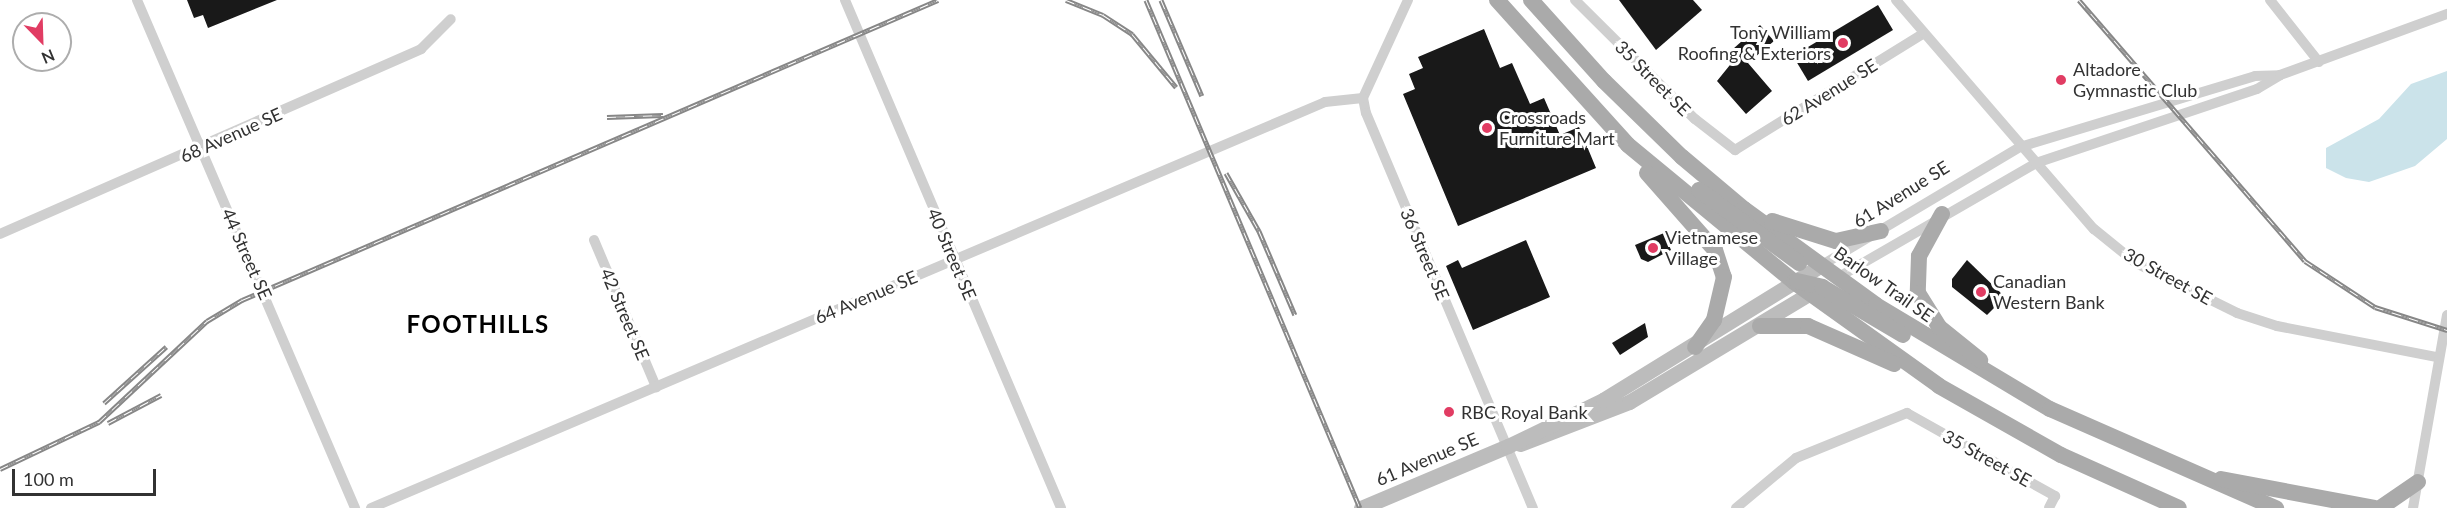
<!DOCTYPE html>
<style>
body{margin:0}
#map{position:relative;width:2447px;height:508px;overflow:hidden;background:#fff;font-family:Lato,sans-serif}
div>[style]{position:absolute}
.water>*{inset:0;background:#cbe3ea}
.building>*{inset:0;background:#191919}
.street>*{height:10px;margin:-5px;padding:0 5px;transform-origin:5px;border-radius:5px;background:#cfcfcf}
.secondary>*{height:15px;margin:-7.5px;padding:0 7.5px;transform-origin:7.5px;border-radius:7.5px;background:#bcbcbc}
.primary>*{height:16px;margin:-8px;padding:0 8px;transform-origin:8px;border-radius:8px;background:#aaa}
.rail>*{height:5px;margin-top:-2.5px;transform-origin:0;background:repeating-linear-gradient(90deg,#fff 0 9px,#878787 0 18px);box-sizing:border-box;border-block:2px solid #878787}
.dots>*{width:16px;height:16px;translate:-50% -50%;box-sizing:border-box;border:3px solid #fff;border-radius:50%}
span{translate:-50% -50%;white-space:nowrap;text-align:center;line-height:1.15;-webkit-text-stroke:6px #fff;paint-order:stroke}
.poi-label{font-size:18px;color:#323232}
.right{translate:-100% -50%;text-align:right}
.left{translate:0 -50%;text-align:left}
.street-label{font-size:18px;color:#323232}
.district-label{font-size:24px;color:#000;font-weight:700;letter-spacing:1.5px}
.north{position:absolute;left:12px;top:12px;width:60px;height:60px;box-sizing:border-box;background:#fff;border:2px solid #adadad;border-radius:50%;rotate:157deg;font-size:16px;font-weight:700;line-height:24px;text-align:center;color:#323232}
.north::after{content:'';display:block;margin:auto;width:21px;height:27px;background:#e13c63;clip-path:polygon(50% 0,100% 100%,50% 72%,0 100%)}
.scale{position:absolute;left:12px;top:469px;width:144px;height:27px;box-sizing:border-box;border:3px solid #323232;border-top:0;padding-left:8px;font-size:18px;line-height:21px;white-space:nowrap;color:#323232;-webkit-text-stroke:4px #fff;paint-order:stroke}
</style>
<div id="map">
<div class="water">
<div style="clip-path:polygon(2447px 71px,2447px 139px,2415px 166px,2369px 182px,2346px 178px,2326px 168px,2326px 148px,2379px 119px,2411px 84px)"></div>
</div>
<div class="building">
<div style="clip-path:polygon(187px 0,277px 0,208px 28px,203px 15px,194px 18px)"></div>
<div style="clip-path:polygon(1619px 0,1693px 0,1702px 10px,1656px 50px)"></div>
<div style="clip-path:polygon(1878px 5px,1893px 30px,1808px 81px,1793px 56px)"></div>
<div style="clip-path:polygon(1760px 25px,1774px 41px,1748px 63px,1772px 91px,1746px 114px,1717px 81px,1738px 55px,1733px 49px)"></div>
<div style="clip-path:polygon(1484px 29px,1500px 68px,1512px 63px,1530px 104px,1544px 98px,1560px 135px,1579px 127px,1596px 168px,1458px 226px,1403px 94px,1415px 89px,1409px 74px,1423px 68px,1418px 57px)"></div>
<div style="clip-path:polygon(1664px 233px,1671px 250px,1648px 262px,1641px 259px,1635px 245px)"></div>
<div style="clip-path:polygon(1526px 240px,1550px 297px,1473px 330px,1446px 266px,1458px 260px,1462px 268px)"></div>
<div style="clip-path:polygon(1967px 260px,2005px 297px,1987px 315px,1952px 287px,1952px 279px)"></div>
<div style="clip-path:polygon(1645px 323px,1648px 337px,1620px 355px,1612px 343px)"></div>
</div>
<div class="street">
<div style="left:137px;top:0;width:553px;rotate:66.77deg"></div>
<div style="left:845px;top:0;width:552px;rotate:66.96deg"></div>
<div style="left:1408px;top:0;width:108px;rotate:114.7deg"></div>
<div style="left:1363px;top:98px;width:15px;rotate:79deg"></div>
<div style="left:1366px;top:113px;width:429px;rotate:67.1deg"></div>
<div style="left:1575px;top:0;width:169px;rotate:44.8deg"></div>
<div style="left:1695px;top:119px;width:51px;rotate:37.8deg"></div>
<div style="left:1735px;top:150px;width:221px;rotate:-31.7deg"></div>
<div style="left:1896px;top:0;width:303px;rotate:49.2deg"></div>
<div style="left:2094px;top:229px;width:54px;rotate:39deg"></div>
<div style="left:2136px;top:263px;width:113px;rotate:26.3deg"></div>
<div style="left:2237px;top:313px;width:42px;rotate:18deg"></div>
<div style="left:2277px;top:326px;width:163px;rotate:11deg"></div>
<div style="left:2270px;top:0;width:79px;rotate:51.7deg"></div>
<div style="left:0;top:234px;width:460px;rotate:-23.7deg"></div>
<div style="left:421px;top:49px;width:42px;rotate:-45deg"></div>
<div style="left:594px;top:240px;width:160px;rotate:67.1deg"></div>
<div style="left:1822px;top:265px;width:230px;rotate:-30.8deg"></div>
<div style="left:2020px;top:147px;width:245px;rotate:-16.8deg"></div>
<div style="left:2255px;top:76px;width:25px;rotate:-2deg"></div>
<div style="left:1837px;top:278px;width:230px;rotate:-30deg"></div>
<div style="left:2036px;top:163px;width:233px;rotate:-18.5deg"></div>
<div style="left:2257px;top:89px;width:27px;rotate:-31deg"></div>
<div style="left:2280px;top:75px;width:178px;rotate:-20.1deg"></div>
<div style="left:371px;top:508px;width:1037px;rotate:-23.05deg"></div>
<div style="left:1325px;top:102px;width:38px;rotate:-6deg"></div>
<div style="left:1736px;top:508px;width:78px;rotate:-39.8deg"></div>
<div style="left:1796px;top:458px;width:120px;rotate:-22.1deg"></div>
<div style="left:1907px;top:413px;width:170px;rotate:29.3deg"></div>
<div style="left:2055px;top:496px;width:13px;rotate:117deg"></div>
<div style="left:2413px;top:508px;width:196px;rotate:-80deg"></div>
</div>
<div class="secondary">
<div style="left:1520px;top:444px;width:117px;rotate:-21.1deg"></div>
<div style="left:1629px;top:402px;width:222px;rotate:-31deg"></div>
<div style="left:1361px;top:508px;width:160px;rotate:-22.9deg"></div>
<div style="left:1508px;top:446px;width:106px;rotate:-25.8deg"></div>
<div style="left:1603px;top:400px;width:257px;rotate:-31.7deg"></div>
</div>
<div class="primary">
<div style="left:1497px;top:0;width:195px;rotate:47.9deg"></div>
<div style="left:1628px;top:145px;width:215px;rotate:39.5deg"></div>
<div style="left:1794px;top:282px;width:178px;rotate:35.6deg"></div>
<div style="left:1939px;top:386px;width:140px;rotate:29.5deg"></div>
<div style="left:2061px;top:455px;width:129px;rotate:24.2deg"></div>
<div style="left:1531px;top:0;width:109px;rotate:48deg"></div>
<div style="left:1604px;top:81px;width:109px;rotate:44.3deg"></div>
<div style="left:1682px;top:157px;width:81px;rotate:40deg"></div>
<div style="left:1744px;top:209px;width:163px;rotate:36deg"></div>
<div style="left:1876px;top:305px;width:203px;rotate:30.9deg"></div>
<div style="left:2050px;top:409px;width:247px;rotate:23.7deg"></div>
<div style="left:1647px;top:173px;width:103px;rotate:48.6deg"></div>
<div style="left:1715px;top:250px;width:28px;rotate:72deg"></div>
<div style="left:1724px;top:277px;width:44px;rotate:103.1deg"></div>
<div style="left:1714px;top:320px;width:33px;rotate:125deg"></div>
<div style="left:1699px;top:190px;width:124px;rotate:36.1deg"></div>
<div style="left:1942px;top:214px;width:48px;rotate:118.7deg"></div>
<div style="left:1919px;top:256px;width:37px;rotate:92deg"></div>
<div style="left:1918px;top:293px;width:40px;rotate:58deg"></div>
<div style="left:1939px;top:327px;width:53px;rotate:38.8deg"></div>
<div style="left:1772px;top:221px;width:67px;rotate:17.4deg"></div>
<div style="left:1836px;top:241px;width:46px;rotate:-12.5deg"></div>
<div style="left:1797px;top:281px;width:26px;rotate:13deg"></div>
<div style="left:1822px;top:287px;width:94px;rotate:30.7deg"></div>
<div style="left:1760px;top:326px;width:48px"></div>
<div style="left:1808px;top:326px;width:94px;rotate:23.8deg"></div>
<div style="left:2221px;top:479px;width:156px;rotate:10.7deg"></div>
<div style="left:2380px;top:508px;width:46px;rotate:-34.4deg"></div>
</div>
<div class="rail">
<div style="left:1066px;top:0;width:40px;rotate:22deg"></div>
<div style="left:1103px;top:15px;width:35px;rotate:33deg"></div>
<div style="left:1132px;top:34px;width:69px;rotate:50.3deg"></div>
<div style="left:1146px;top:0;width:551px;rotate:67.16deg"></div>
<div style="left:1161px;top:0;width:104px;rotate:66.9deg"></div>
<div style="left:2079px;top:0;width:345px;rotate:49.1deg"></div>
<div style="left:2305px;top:261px;width:84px;rotate:33.3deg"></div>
<div style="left:2375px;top:307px;width:76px;rotate:17.7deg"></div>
<div style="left:607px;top:117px;width:56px;rotate:-2deg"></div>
<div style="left:1226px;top:173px;width:67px;rotate:60.4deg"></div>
<div style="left:1259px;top:231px;width:91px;rotate:66.8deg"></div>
<div style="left:104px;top:403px;width:84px;rotate:-42.1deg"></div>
<div style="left:108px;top:423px;width:60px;rotate:-27.8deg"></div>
<div style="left:0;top:469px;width:110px;rotate:-25.4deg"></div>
<div style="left:99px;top:422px;width:148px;rotate:-43.1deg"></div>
<div style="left:207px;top:321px;width:41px;rotate:-31deg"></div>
<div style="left:242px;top:300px;width:758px;rotate:-23.32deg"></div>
</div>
<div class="dots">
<div style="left:1843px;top:43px;background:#e13c63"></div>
<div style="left:2061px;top:80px;background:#e13c63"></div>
<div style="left:1487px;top:128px;background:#e13c63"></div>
<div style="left:1653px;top:248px;background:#e13c63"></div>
<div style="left:1981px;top:292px;background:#e13c63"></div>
<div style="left:1449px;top:412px;background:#e13c63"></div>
</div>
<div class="poi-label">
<span class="right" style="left:1831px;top:43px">Tony William<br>Roofing &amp; Exteriors</span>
<span class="left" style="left:2073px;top:80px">Altadore<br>Gymnastic Club</span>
<span class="left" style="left:1499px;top:128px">Crossroads<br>Furniture Mart</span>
<span class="left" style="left:1665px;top:248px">Vietnamese<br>Village</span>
<span class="left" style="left:1993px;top:292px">Canadian<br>Western Bank</span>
<span class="left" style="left:1461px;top:412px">RBC Royal Bank</span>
</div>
<div class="street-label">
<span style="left:1653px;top:78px;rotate:45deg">35 Street SE</span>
<span style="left:1829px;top:92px;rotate:-32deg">62 Avenue SE</span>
<span style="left:231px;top:135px;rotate:-24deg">68 Avenue SE</span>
<span style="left:1901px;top:194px;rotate:-32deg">61 Avenue SE</span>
<span style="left:247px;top:254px;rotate:66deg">44 Street SE</span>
<span style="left:952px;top:254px;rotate:67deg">40 Street SE</span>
<span style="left:1425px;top:254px;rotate:67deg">36 Street SE</span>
<span style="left:2168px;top:276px;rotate:29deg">30 Street SE</span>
<span style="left:1884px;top:284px;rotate:35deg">Barlow Trail SE</span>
<span style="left:866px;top:297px;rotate:-23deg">64 Avenue SE</span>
<span style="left:625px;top:314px;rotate:67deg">42 Street SE</span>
<span style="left:1987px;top:458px;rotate:29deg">35 Street SE</span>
<span style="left:1427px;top:459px;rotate:-23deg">61 Avenue SE</span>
</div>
<div class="district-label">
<span style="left:478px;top:324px">FOOTHILLS</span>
</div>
<div class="north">N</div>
<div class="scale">100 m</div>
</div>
